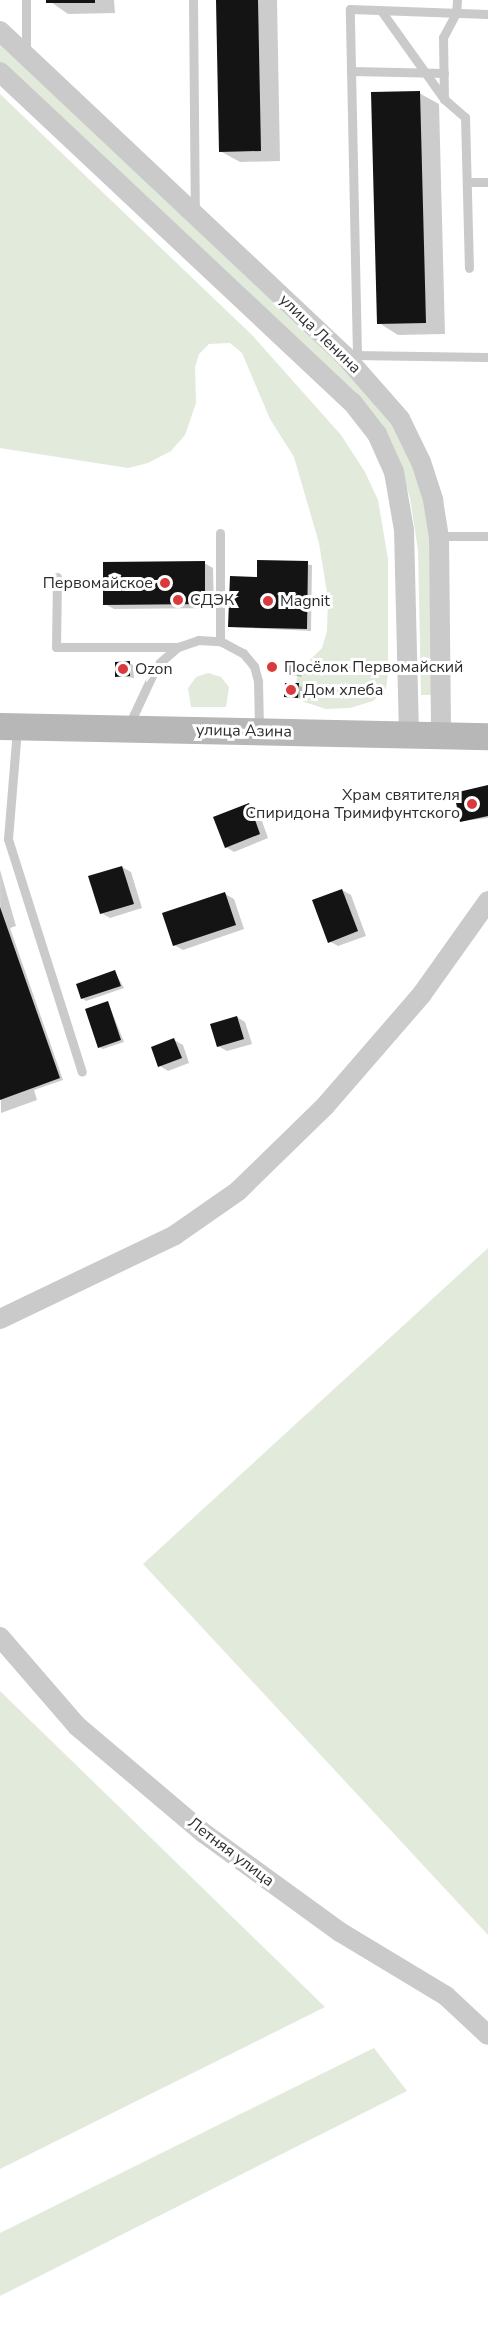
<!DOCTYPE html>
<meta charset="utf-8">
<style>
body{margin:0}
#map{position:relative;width:488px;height:2335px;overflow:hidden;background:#fff;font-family:"Nunito Sans",sans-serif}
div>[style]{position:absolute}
.green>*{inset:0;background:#e2eadb}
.shadow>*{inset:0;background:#0003}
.building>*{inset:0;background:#141414}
.lane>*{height:9px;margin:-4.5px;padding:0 4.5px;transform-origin:4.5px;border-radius:4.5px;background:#cacaca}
.street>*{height:20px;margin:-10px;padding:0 10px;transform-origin:10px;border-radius:10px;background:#cacaca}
.secondary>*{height:27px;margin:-13.5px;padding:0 13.5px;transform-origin:13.5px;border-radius:13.5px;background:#b7b7b7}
.dots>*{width:16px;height:16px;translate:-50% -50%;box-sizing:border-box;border:3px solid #fff;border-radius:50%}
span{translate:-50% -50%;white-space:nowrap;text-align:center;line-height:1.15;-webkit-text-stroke:6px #fff;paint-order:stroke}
.street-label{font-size:16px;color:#2d2d2d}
.poi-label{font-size:16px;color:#2d2d2d}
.right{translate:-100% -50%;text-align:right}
.left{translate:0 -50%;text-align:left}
</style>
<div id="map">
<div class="green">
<div style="clip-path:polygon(0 42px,338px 361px,394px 425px,425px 496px,431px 544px,434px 695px,421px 695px,418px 550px,410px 498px,401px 469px,222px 273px,0 62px)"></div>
<div style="clip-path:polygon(0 94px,253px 336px,341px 435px,365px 472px,378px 500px,388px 559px,388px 673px,386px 689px,373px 701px,350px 708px,326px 709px,304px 702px,296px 694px,297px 673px,322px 648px,327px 631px,328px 599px,319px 543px,294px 457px,270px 419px,242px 353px,230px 343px,209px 344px,199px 354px,195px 367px,196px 403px,185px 435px,171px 451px,148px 463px,128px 468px,0 448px)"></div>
<div style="clip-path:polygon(208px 673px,221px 677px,229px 687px,226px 707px,191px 707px,188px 688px,196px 677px)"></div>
<div style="clip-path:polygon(488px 1248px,488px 1935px,143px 1564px)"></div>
<div style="clip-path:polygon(0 1691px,325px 2007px,0 2169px)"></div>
<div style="clip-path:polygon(374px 2048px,407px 2091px,0 2296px,0 2233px)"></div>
</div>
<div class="shadow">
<div style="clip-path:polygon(48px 0,114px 0,115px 13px,68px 14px)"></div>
<div style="clip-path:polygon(218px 0,277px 0,280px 161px,240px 162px,220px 151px)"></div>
<div style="clip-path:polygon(419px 93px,439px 104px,445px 334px,398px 335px,379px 323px)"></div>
<div style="clip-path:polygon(259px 562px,312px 565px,311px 631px,230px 627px,258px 578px)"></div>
<div style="clip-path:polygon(204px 563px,213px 568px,214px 608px,114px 609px,105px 604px)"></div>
<div style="clip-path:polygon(129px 663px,133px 665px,134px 678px,117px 676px)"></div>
<div style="clip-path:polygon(298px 666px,302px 677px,288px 674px)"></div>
<div style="clip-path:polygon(298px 685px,302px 687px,302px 699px,286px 696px)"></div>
<div style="clip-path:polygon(488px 787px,488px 818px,462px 821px)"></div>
<div style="clip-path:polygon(249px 805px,258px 810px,268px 838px,234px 852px,226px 847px)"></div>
<div style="clip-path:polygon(122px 867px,131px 872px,142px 908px,110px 918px,101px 913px)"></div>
<div style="clip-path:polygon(0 870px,16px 926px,10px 928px,63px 1080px,34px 1090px,37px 1100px,1px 1113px)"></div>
<div style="clip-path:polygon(342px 890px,351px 895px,366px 936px,338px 946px,329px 941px)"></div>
<div style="clip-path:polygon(225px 894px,234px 899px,244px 929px,183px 950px,174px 945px)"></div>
<div style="clip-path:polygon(115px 972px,124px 988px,86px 1001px,82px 998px)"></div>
<div style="clip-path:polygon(108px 1002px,124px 1042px,103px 1049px,99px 1047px)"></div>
<div style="clip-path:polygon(237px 1017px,245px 1022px,252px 1044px,227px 1051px,218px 1046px)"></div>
<div style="clip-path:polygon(174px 1040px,183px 1045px,189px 1063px,168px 1071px,160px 1066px)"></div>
</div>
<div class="building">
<div style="clip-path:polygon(46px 0,95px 0,95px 3px,46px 3px)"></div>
<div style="clip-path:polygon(216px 0,258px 0,261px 151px,219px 152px)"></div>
<div style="clip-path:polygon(420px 91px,426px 323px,377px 324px,371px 92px)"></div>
<div style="clip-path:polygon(257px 560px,308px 561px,307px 629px,228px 627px,230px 576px,257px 577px)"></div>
<div style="clip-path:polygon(205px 561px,205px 604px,103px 605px,103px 562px)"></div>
<div style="clip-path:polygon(130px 661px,130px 676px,115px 677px,115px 662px)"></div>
<div style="clip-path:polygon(287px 664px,299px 664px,298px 675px,287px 675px)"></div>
<div style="clip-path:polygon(285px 683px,299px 683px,298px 698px,284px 697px)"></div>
<div style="clip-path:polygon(488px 785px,488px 816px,460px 822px,454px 793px)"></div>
<div style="clip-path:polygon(249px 803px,260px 834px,225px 848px,213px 817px)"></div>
<div style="clip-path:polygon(122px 866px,134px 904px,100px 914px,88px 876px)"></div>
<div style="clip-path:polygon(342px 889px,358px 931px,328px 943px,312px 900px)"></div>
<div style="clip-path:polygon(225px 892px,236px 925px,173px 946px,162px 913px)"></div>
<div style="clip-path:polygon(0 907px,60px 1078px,0 1100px)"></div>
<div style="clip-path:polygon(115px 970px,121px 986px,81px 999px,76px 984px)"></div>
<div style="clip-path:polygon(108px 1001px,121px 1040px,98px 1048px,85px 1009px)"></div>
<div style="clip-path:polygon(237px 1016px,244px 1039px,217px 1047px,210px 1024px)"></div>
<div style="clip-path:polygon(174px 1038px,182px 1058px,158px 1067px,151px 1047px)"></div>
</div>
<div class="lane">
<div style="left:26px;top:0;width:54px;rotate:90deg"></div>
<div style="left:193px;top:0;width:214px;rotate:89.5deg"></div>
<div style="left:457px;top:0;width:13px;rotate:94deg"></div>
<div style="left:456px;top:13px;width:27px;rotate:118deg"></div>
<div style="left:443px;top:37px;width:62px;rotate:89.1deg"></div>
<div style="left:444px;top:99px;width:28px;rotate:41deg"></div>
<div style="left:465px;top:117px;width:151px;rotate:88.5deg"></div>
<div style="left:382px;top:12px;width:107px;rotate:54.5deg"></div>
<div style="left:351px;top:71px;width:93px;rotate:1.2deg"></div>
<div style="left:467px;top:182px;width:21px"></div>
<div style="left:353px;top:355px;width:135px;rotate:0.8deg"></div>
<div style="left:357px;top:355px;width:346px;rotate:-91.2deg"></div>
<div style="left:350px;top:9px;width:138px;rotate:2.1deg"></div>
<div style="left:220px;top:533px;width:108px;rotate:90deg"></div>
<div style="left:439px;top:536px;width:49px"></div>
<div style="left:57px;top:577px;width:70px;rotate:90.8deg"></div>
<div style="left:56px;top:647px;width:122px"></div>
<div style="left:129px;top:725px;width:66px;rotate:-65deg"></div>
<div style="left:157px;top:665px;width:28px;rotate:-41deg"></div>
<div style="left:178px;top:647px;width:21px;rotate:-19deg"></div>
<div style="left:198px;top:640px;width:22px;rotate:3deg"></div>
<div style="left:220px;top:641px;width:26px;rotate:28deg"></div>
<div style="left:243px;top:653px;width:17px;rotate:50deg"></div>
<div style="left:254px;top:666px;width:16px;rotate:75deg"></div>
<div style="left:258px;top:681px;width:48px;rotate:88.8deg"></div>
<div style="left:17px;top:729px;width:110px;rotate:94.7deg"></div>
<div style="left:8px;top:839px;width:244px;rotate:72.4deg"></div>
</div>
<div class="street">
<div style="left:0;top:31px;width:473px;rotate:43.3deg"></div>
<div style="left:344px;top:355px;width:85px;rotate:48.8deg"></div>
<div style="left:400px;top:419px;width:48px;rotate:64deg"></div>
<div style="left:421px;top:462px;width:40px;rotate:72deg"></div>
<div style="left:433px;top:500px;width:36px;rotate:81deg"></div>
<div style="left:439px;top:536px;width:199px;rotate:89.4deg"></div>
<div style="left:0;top:72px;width:482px;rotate:43.2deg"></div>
<div style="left:352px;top:402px;width:41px;rotate:52deg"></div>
<div style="left:377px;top:434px;width:42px;rotate:65.9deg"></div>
<div style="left:394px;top:472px;width:59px;rotate:80.2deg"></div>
<div style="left:404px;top:530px;width:205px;rotate:88.6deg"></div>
<div style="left:0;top:1319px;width:194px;rotate:-25.6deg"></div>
<div style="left:175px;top:1235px;width:77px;rotate:-34.9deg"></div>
<div style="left:238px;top:1191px;width:123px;rotate:-44.3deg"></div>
<div style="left:326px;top:1105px;width:147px;rotate:-49.1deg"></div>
<div style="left:422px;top:994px;width:114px;rotate:-54.6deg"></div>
<div style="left:0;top:1637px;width:118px;rotate:49.1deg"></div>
<div style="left:77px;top:1726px;width:167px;rotate:40.2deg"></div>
<div style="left:205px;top:1834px;width:167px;rotate:36deg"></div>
<div style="left:340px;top:1932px;width:124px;rotate:31.1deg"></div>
<div style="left:446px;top:1996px;width:57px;rotate:42.9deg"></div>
</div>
<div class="secondary">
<div style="left:0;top:726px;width:488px;rotate:1.2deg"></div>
</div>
<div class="dots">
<div style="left:165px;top:583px;background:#d93a3d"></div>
<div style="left:178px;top:600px;background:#d93a3d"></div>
<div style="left:268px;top:601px;background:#d93a3d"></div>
<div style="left:272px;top:667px;background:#d93a3d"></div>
<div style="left:123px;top:669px;background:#d93a3d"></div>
<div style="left:291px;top:690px;background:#d93a3d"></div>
<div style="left:472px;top:804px;background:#d93a3d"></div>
</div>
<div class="street-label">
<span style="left:320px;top:334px;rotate:44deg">улица Ленина</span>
<span style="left:244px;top:731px;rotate:1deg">улица Азина</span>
<span style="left:231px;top:1852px;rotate:37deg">Летняя улица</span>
</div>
<div class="poi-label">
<span class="right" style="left:153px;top:583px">Первомайское</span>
<span class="left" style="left:190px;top:600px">СДЭК</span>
<span class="left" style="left:280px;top:601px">Magnit</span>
<span class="left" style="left:284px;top:667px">Посёлок Первомайский</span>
<span class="left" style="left:135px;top:669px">Ozon</span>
<span class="left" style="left:303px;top:690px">Дом хлеба</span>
<span class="right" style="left:460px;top:804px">Храм святителя<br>Спиридона Тримифунтского</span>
</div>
</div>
